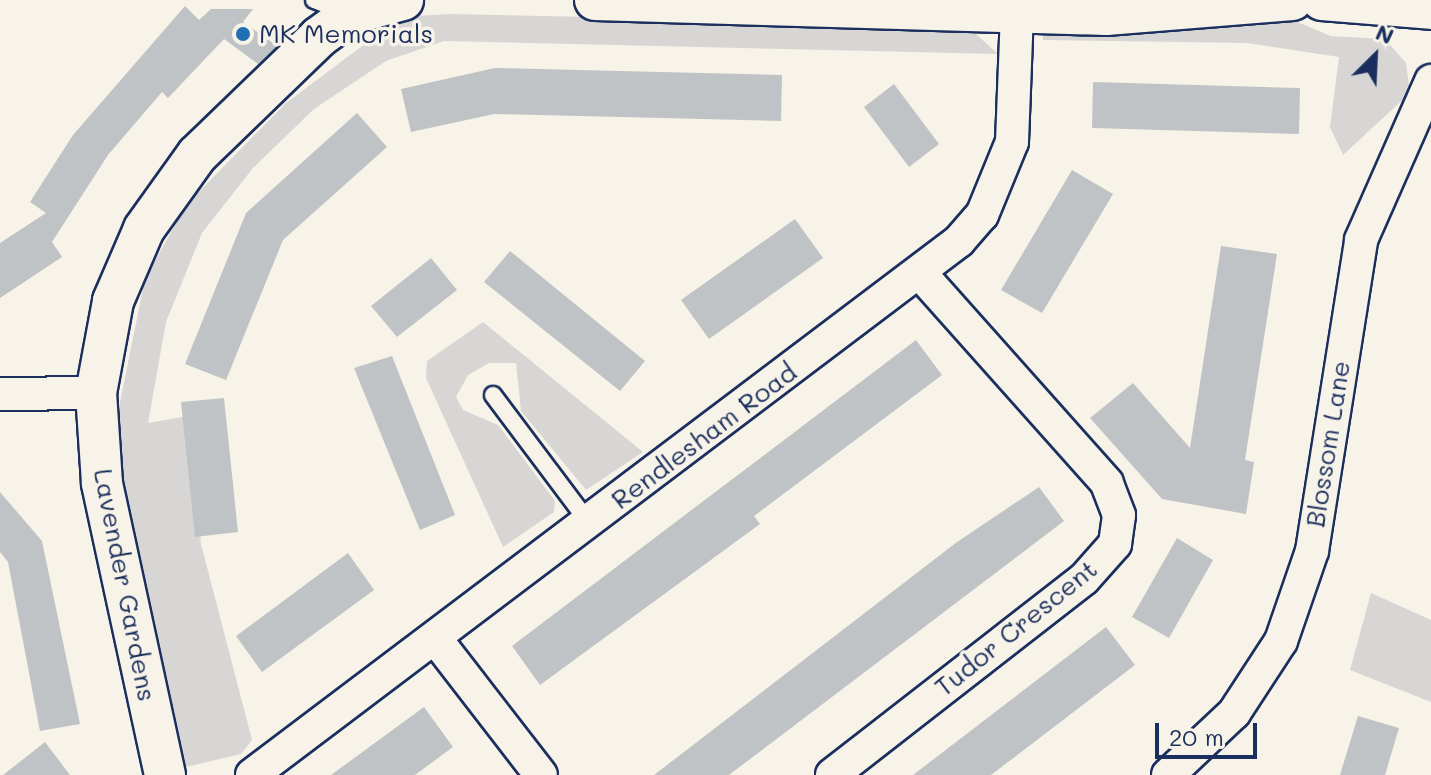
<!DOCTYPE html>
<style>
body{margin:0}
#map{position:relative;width:1431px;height:775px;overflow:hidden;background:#f7f3e8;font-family:Mali,sans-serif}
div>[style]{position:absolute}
.green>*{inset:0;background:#d7d6d4}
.building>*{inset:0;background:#c0c3c5}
.roads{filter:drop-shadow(2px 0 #1b2f5e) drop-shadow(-2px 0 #1b2f5e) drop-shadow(0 2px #1b2f5e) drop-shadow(0 -2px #1b2f5e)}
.service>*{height:16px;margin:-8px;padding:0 8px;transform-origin:8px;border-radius:8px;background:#f7f3e8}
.minor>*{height:32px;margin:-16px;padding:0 16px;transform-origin:16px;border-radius:16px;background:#f7f3e8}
.tertiary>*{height:40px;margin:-20px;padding:0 20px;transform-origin:20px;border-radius:20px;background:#f7f3e8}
.dots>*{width:22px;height:22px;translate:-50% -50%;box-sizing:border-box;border:4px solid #f7f3e8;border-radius:50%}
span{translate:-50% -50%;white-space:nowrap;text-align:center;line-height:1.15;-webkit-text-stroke:7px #f7f3e8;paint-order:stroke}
.poi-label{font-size:26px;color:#1b2f5e}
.left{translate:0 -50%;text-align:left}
.street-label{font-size:26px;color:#1b2f5e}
.north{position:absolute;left:1335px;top:16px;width:80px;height:80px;-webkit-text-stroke:6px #f7f3e8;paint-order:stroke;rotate:24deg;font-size:22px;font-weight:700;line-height:32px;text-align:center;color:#1b2f5e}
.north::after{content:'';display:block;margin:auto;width:28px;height:36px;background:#1b2f5e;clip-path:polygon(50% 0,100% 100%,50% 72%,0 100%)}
.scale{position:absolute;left:1155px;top:723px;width:102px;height:36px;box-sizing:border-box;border:4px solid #1b2f5e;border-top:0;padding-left:10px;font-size:24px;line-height:28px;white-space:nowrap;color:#1b2f5e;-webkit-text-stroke:6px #f7f3e8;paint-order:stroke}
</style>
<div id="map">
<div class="green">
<div style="clip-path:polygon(449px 14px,966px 25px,998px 54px,444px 41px,386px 61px,314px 109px,253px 168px,202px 233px,166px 322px,148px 423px,188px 416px,201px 544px,252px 740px,241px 754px,186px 767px,175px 758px,125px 507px,117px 417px,145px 279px,186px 205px,286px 103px,401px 17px)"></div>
<div style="clip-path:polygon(1043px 18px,1295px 21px,1331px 36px,1385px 39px,1406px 63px,1410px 93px,1343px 155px,1330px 127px,1339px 57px,1247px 43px,1043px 40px)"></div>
<div style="clip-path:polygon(483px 322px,643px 452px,586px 490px,521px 411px,516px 363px,489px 363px,468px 375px,456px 397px,463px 410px,498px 425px,555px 501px,554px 512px,503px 547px,426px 378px,427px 361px)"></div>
<div style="clip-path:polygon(1371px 593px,1431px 620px,1431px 702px,1350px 670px)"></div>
</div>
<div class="building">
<div style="clip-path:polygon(185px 6px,199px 20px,211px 9px,253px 9px,243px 22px,277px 46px,258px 64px,224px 39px,168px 98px,162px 92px,108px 155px,52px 242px,62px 257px,0 298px,0 243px,46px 213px,30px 202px,73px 135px)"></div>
<div style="clip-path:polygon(495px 68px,782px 75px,781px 121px,494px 114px,411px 132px,401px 89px)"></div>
<div style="clip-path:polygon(1093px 82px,1300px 88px,1299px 134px,1092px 128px)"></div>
<div style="clip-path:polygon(894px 84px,939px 144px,909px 167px,864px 107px)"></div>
<div style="clip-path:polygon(357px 113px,387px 147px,283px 240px,226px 380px,185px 364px,246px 213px)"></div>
<div style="clip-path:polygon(1072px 170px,1113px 194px,1042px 313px,1001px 290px)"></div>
<div style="clip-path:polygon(795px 219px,823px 258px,709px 339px,681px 300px)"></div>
<div style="clip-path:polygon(1221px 246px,1277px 254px,1245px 460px,1254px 462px,1246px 514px,1162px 499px,1090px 418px,1133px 383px,1190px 448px)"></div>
<div style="clip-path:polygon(510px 251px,645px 361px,620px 391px,484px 282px)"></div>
<div style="clip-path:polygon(431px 258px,457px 290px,397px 337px,371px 306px)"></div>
<div style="clip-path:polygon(916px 340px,942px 375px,754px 516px,760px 524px,540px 685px,512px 646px)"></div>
<div style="clip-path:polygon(392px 356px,455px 515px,420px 530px,354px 368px)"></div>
<div style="clip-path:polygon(224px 398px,238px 532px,195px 537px,181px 402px)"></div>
<div style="clip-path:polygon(1039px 487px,1064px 521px,729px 775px,654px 775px,957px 542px)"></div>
<div style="clip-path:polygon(0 492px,42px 541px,80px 724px,40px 731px,8px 562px,0 552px)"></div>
<div style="clip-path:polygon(1177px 538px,1213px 560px,1169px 638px,1132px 617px)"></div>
<div style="clip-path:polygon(348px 553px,374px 590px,262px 672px,236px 636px)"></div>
<div style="clip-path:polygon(1106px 627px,1135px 665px,991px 775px,913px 775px)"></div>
<div style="clip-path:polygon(424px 707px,453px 747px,415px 775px,331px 775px)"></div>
<div style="clip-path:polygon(1358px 716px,1399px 728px,1385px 775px,1340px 775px)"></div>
<div style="clip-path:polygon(45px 742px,70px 775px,3px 775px)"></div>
</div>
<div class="roads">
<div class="service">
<div style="left:314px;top:0;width:34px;rotate:21deg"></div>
<div style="left:493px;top:395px;width:160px;rotate:53.1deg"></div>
</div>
<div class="minor">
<div style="left:0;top:394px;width:96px;rotate:-0.6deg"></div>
<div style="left:435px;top:638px;width:173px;rotate:52.3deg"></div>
<div style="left:252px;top:775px;width:886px;rotate:-37.06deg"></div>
<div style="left:959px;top:241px;width:35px;rotate:-49deg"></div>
<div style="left:982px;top:215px;width:79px;rotate:-67.7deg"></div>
<div style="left:1012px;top:142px;width:130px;rotate:-87.8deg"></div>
<div style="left:832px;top:775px;width:319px;rotate:-37.9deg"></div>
<div style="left:1084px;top:579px;width:47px;rotate:-48.5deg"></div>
<div style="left:1115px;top:544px;width:29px;rotate:-82deg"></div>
<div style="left:1119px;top:515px;width:34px;rotate:-111deg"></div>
<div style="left:1107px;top:483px;width:281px;rotate:-131.7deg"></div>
<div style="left:1168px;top:775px;width:91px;rotate:-43.2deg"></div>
<div style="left:1234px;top:713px;width:86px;rotate:-56.9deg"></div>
<div style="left:1281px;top:641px;width:95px;rotate:-71deg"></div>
<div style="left:1312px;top:551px;width:315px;rotate:-81deg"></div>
<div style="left:1361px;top:240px;width:174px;rotate:-66.2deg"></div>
</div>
<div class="tertiary">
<div style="left:595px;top:0;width:511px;rotate:1.68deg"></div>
<div style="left:1106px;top:15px;width:187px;rotate:-4.6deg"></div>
<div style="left:1322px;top:0;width:109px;rotate:4.7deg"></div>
<div style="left:165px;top:775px;width:299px;rotate:-102.2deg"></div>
<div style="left:102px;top:483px;width:90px;rotate:-93.8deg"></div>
<div style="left:96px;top:393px;width:94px;rotate:-79.5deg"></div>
<div style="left:113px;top:301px;width:78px;rotate:-66.7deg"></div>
<div style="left:144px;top:229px;width:91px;rotate:-54.4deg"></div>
<div style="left:197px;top:155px;width:170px;rotate:-44deg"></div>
<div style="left:319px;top:37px;width:39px;rotate:-36deg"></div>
<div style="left:351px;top:14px;width:54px;rotate:-15.1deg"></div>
</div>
</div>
<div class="dots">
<div style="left:243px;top:34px;background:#1f6fb2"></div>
</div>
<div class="poi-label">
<span class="left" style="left:259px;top:34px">MK Memorials</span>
</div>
<div class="street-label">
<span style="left:704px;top:436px;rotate:-37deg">Rendlesham Road</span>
<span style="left:1328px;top:444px;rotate:-81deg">Blossom Lane</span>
<span style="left:125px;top:585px;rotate:79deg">Lavender Gardens</span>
<span style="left:1016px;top:628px;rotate:-39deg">Tudor Crescent</span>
</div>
<div class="north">N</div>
<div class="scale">20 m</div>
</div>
